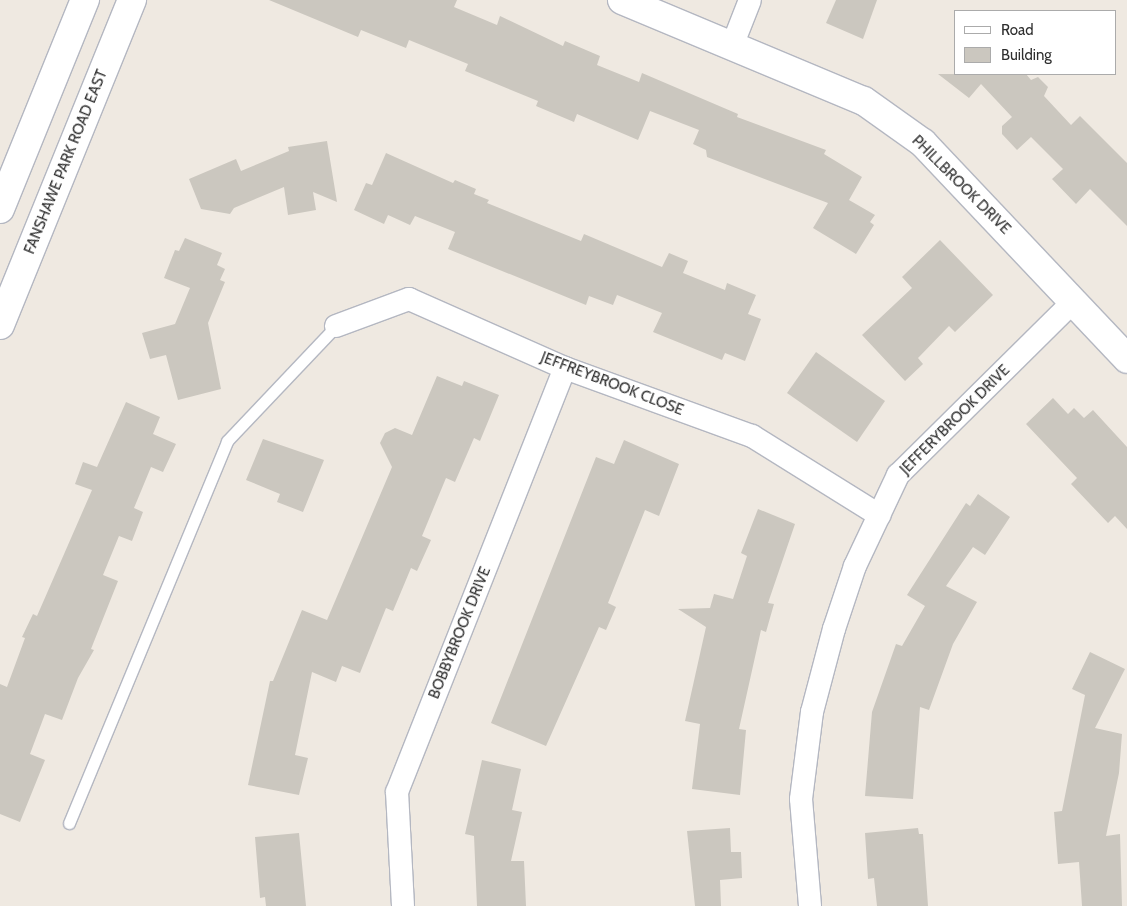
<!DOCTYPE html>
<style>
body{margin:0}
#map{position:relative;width:1127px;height:906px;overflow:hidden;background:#efe9e1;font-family:Cabin,sans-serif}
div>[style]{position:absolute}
.building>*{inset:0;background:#cbc7bf}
.roads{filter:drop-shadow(1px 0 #b4b7c1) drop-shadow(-1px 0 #b4b7c1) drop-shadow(0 1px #b4b7c1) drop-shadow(0 -1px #b4b7c1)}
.lane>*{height:11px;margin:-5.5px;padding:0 5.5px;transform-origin:5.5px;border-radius:5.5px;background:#fff}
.street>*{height:22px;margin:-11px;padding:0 11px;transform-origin:11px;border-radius:11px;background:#fff}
.secondary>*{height:28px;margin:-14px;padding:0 14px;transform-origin:14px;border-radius:14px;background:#fff}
span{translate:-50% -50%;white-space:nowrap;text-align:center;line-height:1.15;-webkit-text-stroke:4px #fff;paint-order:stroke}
.street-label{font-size:15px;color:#2e2e2e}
.legend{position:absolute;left:954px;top:10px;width:162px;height:65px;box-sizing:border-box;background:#fff;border:1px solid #ababab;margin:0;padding:6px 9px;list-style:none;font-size:15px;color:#2e2e2e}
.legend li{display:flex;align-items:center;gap:10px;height:25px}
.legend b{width:25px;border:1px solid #ababab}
</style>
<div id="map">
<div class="building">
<div style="clip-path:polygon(269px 0,457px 0,454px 7px,497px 25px,500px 16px,563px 46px,565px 41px,600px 56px,597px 65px,639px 82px,642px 73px,738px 114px,737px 117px,826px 150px,824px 154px,862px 177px,849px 200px,875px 215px,870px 222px,874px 225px,856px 254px,813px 228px,828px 203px,707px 157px,706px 150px,693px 144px,699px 130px,650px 111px,638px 140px,577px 114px,574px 122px,536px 106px,538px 101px,465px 71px,468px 64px,409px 40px,406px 48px,361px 30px,358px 37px)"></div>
<div style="clip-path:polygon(836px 0,877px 0,863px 39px,826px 23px)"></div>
<div style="clip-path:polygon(938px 74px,1026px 74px,1031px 80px,1038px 77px,1048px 87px,1044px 96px,1071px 125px,1080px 116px,1127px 163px,1127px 226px,1090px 189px,1076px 204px,1052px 179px,1063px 169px,1031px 137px,1017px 150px,1002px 134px,1002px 126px,1012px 117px,981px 84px,969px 98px)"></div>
<div style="clip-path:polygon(327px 141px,337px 202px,313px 192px,316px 210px,288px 215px,284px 187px,234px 208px,230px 214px,201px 209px,189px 179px,236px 159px,241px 171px,289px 151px,288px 147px)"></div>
<div style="clip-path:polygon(386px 153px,453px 183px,455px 180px,476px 189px,474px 194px,489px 200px,487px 203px,581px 241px,584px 234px,662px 267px,669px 253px,688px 261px,683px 273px,725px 290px,727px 283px,756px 295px,748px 314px,761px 319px,745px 361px,725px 353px,722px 360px,653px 332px,662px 313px,617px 295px,613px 305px,589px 296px,586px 305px,448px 249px,455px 232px,415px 216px,410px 225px,388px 215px,384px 224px,354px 210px,366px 183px,372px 185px)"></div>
<div style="clip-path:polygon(185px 238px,222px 253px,217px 265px,225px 269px,220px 280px,225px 282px,208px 323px,221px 389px,178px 400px,166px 355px,150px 359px,142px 333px,175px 324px,190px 288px,164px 278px,175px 250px,179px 251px)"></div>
<div style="clip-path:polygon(940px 240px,993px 295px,955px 332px,949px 326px,918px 358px,923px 364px,905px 381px,862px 335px,912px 288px,902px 277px)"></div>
<div style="clip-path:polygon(816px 352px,885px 401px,857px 442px,787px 393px)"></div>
<div style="clip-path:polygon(437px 376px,462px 386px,464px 381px,499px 395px,480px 441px,474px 438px,455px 482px,446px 478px,422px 536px,431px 540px,417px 571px,411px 568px,393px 611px,386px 608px,360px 673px,342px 666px,336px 682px,312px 672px,295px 755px,308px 758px,299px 795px,248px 785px,270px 681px,273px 681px,302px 610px,327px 620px,392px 467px,380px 443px,385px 433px,395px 428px,412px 435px)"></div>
<div style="clip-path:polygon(1053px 398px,1068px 414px,1074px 408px,1084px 418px,1093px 410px,1127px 447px,1127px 529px,1115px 516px,1108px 523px,1071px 484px,1077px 478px,1026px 424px)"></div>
<div style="clip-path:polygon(126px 402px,160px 417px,153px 434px,176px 444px,163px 472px,151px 467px,134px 508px,143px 512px,132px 541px,119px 536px,103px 575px,118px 581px,91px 649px,94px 650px,78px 678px,62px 720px,45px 714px,30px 754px,45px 760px,20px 822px,0 814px,0 684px,7px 687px,25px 638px,22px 637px,33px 614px,37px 616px,92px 490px,75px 484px,83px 462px,97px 467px)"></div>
<div style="clip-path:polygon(263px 439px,324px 460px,303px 512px,277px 502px,280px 494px,246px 480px)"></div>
<div style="clip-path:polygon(624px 440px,679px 464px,659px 516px,645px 510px,608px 603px,616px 607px,606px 630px,599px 627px,546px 746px,491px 723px,596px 457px,614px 464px)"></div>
<div style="clip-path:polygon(978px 494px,1010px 517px,985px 555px,973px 547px,946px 586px,977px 602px,953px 644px,929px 710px,920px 707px,913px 799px,865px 796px,872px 712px,896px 644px,902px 646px,925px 606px,907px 595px,966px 503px,970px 506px)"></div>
<div style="clip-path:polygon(758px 509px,795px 524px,768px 603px,774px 604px,766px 632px,761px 630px,739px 729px,746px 730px,740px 795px,692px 789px,700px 724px,685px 721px,706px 627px,678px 609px,710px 608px,714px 594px,733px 599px,747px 556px,741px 553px)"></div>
<div style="clip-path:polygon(1090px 652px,1125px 669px,1095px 728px,1122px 734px,1119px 773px,1106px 836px,1120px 834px,1122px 906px,1082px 906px,1079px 862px,1058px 864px,1054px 812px,1062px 811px,1085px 695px,1072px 689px)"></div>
<div style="clip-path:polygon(482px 760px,521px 769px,512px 810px,522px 812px,511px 861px,524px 861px,526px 906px,477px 906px,474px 836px,465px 834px)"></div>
<div style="clip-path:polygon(730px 828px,731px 852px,741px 852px,742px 878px,720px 880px,721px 906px,695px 906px,687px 831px)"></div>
<div style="clip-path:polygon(918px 828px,919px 834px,923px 834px,928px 906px,877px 906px,874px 878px,868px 879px,865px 833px)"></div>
<div style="clip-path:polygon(299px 833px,306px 906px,266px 906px,265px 897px,260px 898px,255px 837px)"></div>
</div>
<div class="roads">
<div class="lane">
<div style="left:69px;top:823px;width:413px;rotate:-67.5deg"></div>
<div style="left:227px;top:441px;width:158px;rotate:-46.5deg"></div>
</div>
<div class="street">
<div style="left:732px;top:46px;width:49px;rotate:-68.6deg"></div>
<div style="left:336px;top:326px;width:78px;rotate:-20.3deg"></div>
<div style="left:409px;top:299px;width:171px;rotate:23.9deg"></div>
<div style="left:565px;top:368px;width:199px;rotate:20deg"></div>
<div style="left:752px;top:436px;width:150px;rotate:31.9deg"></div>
<div style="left:403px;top:906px;width:114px;rotate:-93deg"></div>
<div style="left:397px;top:792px;width:456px;rotate:-68.4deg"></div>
<div style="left:810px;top:906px;width:107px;rotate:-94.8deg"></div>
<div style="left:801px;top:799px;width:88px;rotate:-82.8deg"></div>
<div style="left:812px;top:712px;width:86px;rotate:-75.2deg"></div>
<div style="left:834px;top:629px;width:66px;rotate:-71.6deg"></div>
<div style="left:855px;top:566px;width:101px;rotate:-64.7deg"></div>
<div style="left:898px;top:475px;width:246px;rotate:-44.7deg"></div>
</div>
<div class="secondary">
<div style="left:622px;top:0;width:262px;rotate:22.7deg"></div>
<div style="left:864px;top:101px;width:72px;rotate:35.4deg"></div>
<div style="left:923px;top:143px;width:297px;rotate:46.6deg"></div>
<div style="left:0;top:209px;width:226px;rotate:-67.9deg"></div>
<div style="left:0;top:325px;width:351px;rotate:-67.9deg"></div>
</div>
</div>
<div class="street-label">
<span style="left:66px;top:162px;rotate:-68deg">FANSHAWE PARK ROAD EAST</span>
<span style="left:961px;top:185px;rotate:45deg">PHILLBROOK DRIVE</span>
<span style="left:612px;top:384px;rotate:21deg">JEFFREYBROOK CLOSE</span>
<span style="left:955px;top:420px;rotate:-45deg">JEFFERYBROOK DRIVE</span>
<span style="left:460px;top:633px;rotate:-68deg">BOBBYBROOK DRIVE</span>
</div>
<ul class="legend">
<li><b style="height:6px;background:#fff"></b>Road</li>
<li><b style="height:14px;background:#cbc7bf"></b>Building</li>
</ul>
</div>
